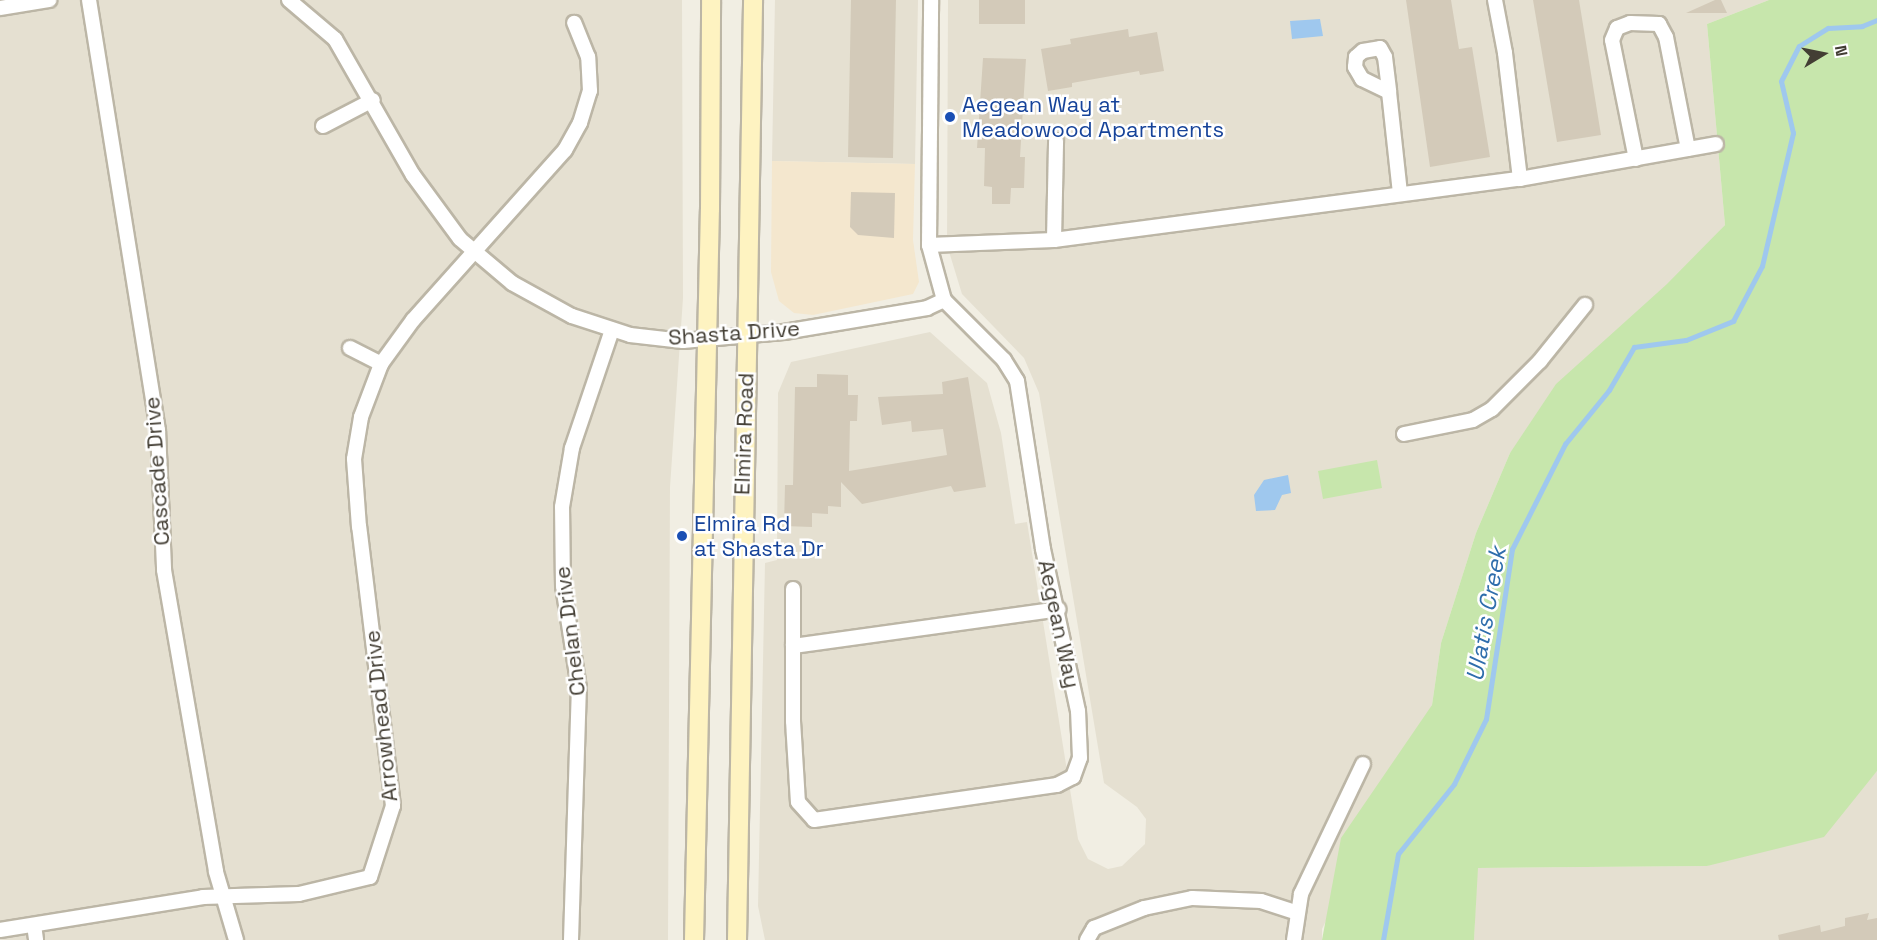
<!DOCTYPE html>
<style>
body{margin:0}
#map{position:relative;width:1877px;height:940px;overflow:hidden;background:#f1eee3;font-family:"Space Grotesk",sans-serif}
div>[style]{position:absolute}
.residential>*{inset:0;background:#e5e0d1}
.commercial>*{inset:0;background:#f4e7ce}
.green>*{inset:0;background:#c7e6ac}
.water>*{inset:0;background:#9fc8ee}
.stream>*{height:5px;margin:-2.5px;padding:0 2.5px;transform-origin:2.5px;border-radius:2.5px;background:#9fc8ee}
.building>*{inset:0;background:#d3cab9}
.roads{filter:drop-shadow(2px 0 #bcb6a6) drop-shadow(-2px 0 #bcb6a6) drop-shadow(0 2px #bcb6a6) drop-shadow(0 -2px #bcb6a6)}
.street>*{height:14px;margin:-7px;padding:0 7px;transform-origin:7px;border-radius:7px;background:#fff}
.secondary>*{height:18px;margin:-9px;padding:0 9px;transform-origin:9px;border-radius:9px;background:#fef3c1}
.dots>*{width:16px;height:16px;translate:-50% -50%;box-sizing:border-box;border:3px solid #fff;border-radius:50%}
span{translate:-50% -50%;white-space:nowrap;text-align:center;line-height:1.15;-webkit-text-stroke:5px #fff;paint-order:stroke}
.transit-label{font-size:22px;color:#164399}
.left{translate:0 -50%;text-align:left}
.street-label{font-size:22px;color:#433e34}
.water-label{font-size:24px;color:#2f6eac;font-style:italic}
.north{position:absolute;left:1793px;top:24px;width:60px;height:60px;-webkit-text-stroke:4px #fff;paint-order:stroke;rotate:80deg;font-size:16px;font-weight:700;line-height:24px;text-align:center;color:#433e34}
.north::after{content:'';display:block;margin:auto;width:21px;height:27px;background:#433e34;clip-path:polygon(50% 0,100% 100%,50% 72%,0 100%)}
</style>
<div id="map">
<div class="residential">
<div style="clip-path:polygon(0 0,682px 0,683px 298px,670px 487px,668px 940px,0 940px)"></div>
<div style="clip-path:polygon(775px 0,918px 0,915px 164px,772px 161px)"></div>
<div style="clip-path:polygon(948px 0,1769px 0,1707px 24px,1725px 225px,1510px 453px,1476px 533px,1441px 643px,1432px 705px,1322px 929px,1322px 940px,765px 940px,758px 906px,765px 563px,777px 560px,778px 393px,791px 362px,930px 332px,987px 383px,1001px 433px,1015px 524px,1027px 522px,1078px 839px,1088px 859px,1108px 869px,1122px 866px,1145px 844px,1146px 819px,1137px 807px,1104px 783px,1039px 393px,1024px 358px,962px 294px,947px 245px)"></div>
<div style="clip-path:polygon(1877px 771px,1877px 940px,1474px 940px,1477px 868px,1707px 866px,1863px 786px)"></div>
</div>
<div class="commercial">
<div style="clip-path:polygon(772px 161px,915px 164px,913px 240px,919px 282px,913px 294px,813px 315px,794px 313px,779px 301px,771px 272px)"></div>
</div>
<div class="green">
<div style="clip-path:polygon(1769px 0,1877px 0,1877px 771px,1824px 837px,1707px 866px,1478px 868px,1474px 940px,1322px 940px,1341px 838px,1432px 705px,1441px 643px,1476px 533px,1510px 453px,1556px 384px,1667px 284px,1725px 225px,1707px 24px)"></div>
<div style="clip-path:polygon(1377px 460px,1382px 488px,1323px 499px,1318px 471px)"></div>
</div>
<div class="water">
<div style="clip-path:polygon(1320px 19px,1323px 36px,1292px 39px,1290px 21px)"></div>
<div style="clip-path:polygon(1288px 475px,1291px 493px,1282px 495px,1275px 510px,1256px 511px,1254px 495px,1264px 480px)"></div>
</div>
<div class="stream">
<div style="left:1383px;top:940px;width:87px;rotate:-80.1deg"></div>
<div style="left:1398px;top:854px;width:90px;rotate:-51.3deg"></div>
<div style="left:1454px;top:784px;width:72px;rotate:-63.8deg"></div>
<div style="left:1486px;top:719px;width:172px;rotate:-81.3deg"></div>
<div style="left:1512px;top:549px;width:118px;rotate:-63.2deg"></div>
<div style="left:1565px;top:444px;width:70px;rotate:-50.8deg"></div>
<div style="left:1609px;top:390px;width:50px;rotate:-59.8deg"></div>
<div style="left:1634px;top:347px;width:52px;rotate:-7.7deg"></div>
<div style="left:1686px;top:340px;width:51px;rotate:-22deg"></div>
<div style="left:1733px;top:321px;width:62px;rotate:-62.2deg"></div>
<div style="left:1762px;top:266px;width:137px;rotate:-76.9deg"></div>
<div style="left:1793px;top:133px;width:53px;rotate:-103deg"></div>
<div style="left:1781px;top:81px;width:39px;rotate:-63deg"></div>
<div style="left:1799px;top:46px;width:34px;rotate:-32deg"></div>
<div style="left:1828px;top:28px;width:34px;rotate:-3deg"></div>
<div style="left:1862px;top:26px;width:16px;rotate:-22deg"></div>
</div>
<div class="building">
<div style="clip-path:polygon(851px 0,896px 0,893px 158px,848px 157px)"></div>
<div style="clip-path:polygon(979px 0,1025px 0,1025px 24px,979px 24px)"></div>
<div style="clip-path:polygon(1406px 0,1451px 0,1459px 49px,1472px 47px,1490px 157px,1430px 167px)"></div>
<div style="clip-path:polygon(1533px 0,1579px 0,1601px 135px,1557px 142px)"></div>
<div style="clip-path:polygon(1715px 0,1721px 0,1727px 13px,1686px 13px)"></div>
<div style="clip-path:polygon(1128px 29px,1129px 37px,1157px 32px,1164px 71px,1140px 75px,1139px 71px,1072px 83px,1072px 87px,1048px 91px,1041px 49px,1071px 44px,1070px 39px)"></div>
<div style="clip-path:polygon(983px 58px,1026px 59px,1020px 157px,1025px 157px,1024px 188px,1011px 188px,1010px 204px,992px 204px,992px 187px,984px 186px,985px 148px,977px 148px)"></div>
<div style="clip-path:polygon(895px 193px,894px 238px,858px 235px,850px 227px,851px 192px)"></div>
<div style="clip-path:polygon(817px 374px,848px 375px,848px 395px,858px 395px,857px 421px,850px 421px,849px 471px,947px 455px,943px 429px,912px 432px,911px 421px,882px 425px,878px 397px,943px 394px,942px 382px,968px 377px,986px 487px,954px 492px,951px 486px,862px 504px,841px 482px,841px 507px,828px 506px,828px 514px,812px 513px,812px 527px,784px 526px,785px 485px,793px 485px,795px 387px,817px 387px)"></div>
<div style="clip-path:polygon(1869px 913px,1867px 920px,1877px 918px,1877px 940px,1779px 940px,1778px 935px,1820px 925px,1821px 932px,1845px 926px,1845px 918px)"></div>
</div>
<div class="roads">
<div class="street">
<div style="left:89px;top:0;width:436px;rotate:80.9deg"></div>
<div style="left:158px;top:430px;width:140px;rotate:87.5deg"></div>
<div style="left:164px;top:570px;width:306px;rotate:80.2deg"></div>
<div style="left:216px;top:872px;width:71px;rotate:73.6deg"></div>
<div style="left:289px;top:0;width:60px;rotate:40.3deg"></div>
<div style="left:335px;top:39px;width:157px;rotate:60.2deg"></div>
<div style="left:413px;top:175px;width:79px;rotate:53.7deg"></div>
<div style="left:460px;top:239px;width:68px;rotate:40.2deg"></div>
<div style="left:512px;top:283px;width:68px;rotate:28.8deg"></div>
<div style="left:572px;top:316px;width:61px;rotate:18.1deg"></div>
<div style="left:630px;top:335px;width:53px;rotate:6.5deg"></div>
<div style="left:683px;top:341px;width:101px;rotate:-5.1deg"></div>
<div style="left:784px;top:332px;width:145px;rotate:-9.5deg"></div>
<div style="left:927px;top:308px;width:19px;rotate:-25deg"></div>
<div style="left:1495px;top:0;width:54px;rotate:79.3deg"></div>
<div style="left:1505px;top:53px;width:127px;rotate:83.2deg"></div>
<div style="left:0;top:8px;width:50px;rotate:-9.3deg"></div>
<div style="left:1389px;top:92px;width:30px;rotate:-154deg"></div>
<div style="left:1362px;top:79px;width:14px;rotate:-120deg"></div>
<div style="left:1355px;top:67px;width:10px;rotate:-84deg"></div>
<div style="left:1356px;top:57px;width:9px;rotate:-41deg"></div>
<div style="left:1363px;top:51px;width:17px;rotate:-10deg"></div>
<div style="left:1380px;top:48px;width:10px;rotate:61deg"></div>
<div style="left:1385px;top:57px;width:35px;rotate:83deg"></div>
<div style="left:1389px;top:92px;width:102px;rotate:83.8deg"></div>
<div style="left:323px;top:126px;width:56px;rotate:-27.5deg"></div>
<div style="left:1636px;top:159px;width:121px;rotate:-101.4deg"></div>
<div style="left:1612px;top:40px;width:13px;rotate:-67deg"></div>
<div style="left:1617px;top:28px;width:14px;rotate:-21deg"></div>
<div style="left:1630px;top:23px;width:29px;rotate:2deg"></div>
<div style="left:1659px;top:24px;width:15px;rotate:62deg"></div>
<div style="left:1666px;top:37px;width:114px;rotate:78.9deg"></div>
<div style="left:1054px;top:240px;width:99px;rotate:-88.8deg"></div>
<div style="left:929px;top:245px;width:125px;rotate:-2.3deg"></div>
<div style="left:1054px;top:240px;width:470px;rotate:-7.5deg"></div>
<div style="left:1520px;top:179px;width:199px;rotate:-10.1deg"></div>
<div style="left:350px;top:348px;width:35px;rotate:27deg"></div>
<div style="left:1404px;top:434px;width:70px;rotate:-11.5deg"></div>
<div style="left:1473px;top:420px;width:22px;rotate:-30deg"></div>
<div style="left:1492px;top:409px;width:68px;rotate:-45deg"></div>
<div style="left:1540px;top:361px;width:72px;rotate:-51.2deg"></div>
<div style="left:793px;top:589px;width:132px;rotate:90deg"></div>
<div style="left:793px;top:721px;width:81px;rotate:86.5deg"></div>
<div style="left:798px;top:802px;width:24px;rotate:48deg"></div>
<div style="left:814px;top:820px;width:246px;rotate:-8.2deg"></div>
<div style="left:1057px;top:785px;width:18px;rotate:-27deg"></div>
<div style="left:1073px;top:777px;width:20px;rotate:-70deg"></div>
<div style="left:1080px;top:758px;width:47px;rotate:-92.4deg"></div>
<div style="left:1078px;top:711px;width:166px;rotate:-102.2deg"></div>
<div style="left:1043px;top:549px;width:170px;rotate:-98.8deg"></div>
<div style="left:1017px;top:381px;width:25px;rotate:-122deg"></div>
<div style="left:1004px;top:360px;width:85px;rotate:-135deg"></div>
<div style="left:944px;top:300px;width:57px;rotate:-105.3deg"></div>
<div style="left:929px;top:245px;width:245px;rotate:-89.5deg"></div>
<div style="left:793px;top:646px;width:268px;rotate:-7.9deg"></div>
<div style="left:34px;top:925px;width:15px;rotate:82deg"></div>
<div style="left:0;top:930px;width:206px;rotate:-9.2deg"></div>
<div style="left:203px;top:897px;width:96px;rotate:-1.8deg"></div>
<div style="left:299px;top:894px;width:73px;rotate:-13.5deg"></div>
<div style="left:370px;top:877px;width:75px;rotate:-72.1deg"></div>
<div style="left:393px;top:806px;width:281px;rotate:-96.9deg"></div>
<div style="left:359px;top:527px;width:68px;rotate:-94.2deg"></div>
<div style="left:354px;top:459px;width:43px;rotate:-80.5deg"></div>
<div style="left:361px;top:417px;width:57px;rotate:-69.3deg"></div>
<div style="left:381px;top:364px;width:54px;rotate:-54deg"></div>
<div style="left:413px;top:320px;width:228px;rotate:-48.2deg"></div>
<div style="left:565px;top:150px;width:31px;rotate:-61deg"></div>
<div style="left:580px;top:123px;width:34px;rotate:-73deg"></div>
<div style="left:590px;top:91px;width:34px;rotate:-93deg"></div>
<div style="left:588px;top:57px;width:37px;rotate:-112deg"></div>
<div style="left:571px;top:940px;width:252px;rotate:-88.2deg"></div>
<div style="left:579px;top:688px;width:103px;rotate:-98.9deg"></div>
<div style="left:563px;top:586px;width:79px;rotate:-90.7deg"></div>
<div style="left:562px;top:507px;width:60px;rotate:-80.4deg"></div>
<div style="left:572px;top:448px;width:125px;rotate:-71.3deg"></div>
<div style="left:1087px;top:940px;width:14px;rotate:-60deg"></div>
<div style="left:1094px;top:928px;width:54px;rotate:-21.8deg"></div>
<div style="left:1144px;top:908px;width:49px;rotate:-11.8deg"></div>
<div style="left:1192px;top:898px;width:69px;rotate:2.5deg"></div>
<div style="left:1261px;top:901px;width:38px;rotate:18deg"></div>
<div style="left:1294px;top:940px;width:47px;rotate:-81.3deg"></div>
<div style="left:1301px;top:894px;width:144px;rotate:-64.5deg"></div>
</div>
<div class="secondary">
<div style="left:694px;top:940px;width:731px;rotate:-88.75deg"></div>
<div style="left:710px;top:209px;width:209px;rotate:-89.7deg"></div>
<div style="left:737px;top:940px;width:940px;rotate:-89.02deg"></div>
</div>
</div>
<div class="dots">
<div style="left:950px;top:117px;background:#1a4fb4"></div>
<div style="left:682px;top:536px;background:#1a4fb4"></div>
</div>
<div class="transit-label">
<span class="left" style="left:962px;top:117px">Aegean Way at<br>Meadowood Apartments</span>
<span class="left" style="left:694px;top:536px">Elmira Rd<br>at Shasta Dr</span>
</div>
<div class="street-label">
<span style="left:734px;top:333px;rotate:-4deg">Shasta Drive</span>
<span style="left:744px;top:434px;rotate:-88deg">Elmira Road</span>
<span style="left:157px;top:471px;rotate:-94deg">Cascade Drive</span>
<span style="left:1059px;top:624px;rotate:78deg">Aegean Way</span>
<span style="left:570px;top:631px;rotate:-97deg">Chelan Drive</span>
<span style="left:381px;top:716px;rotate:-96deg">Arrowhead Drive</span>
</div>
<div class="water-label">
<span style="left:1486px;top:614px;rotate:-80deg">Ulatis Creek</span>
</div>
<div class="north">N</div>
</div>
